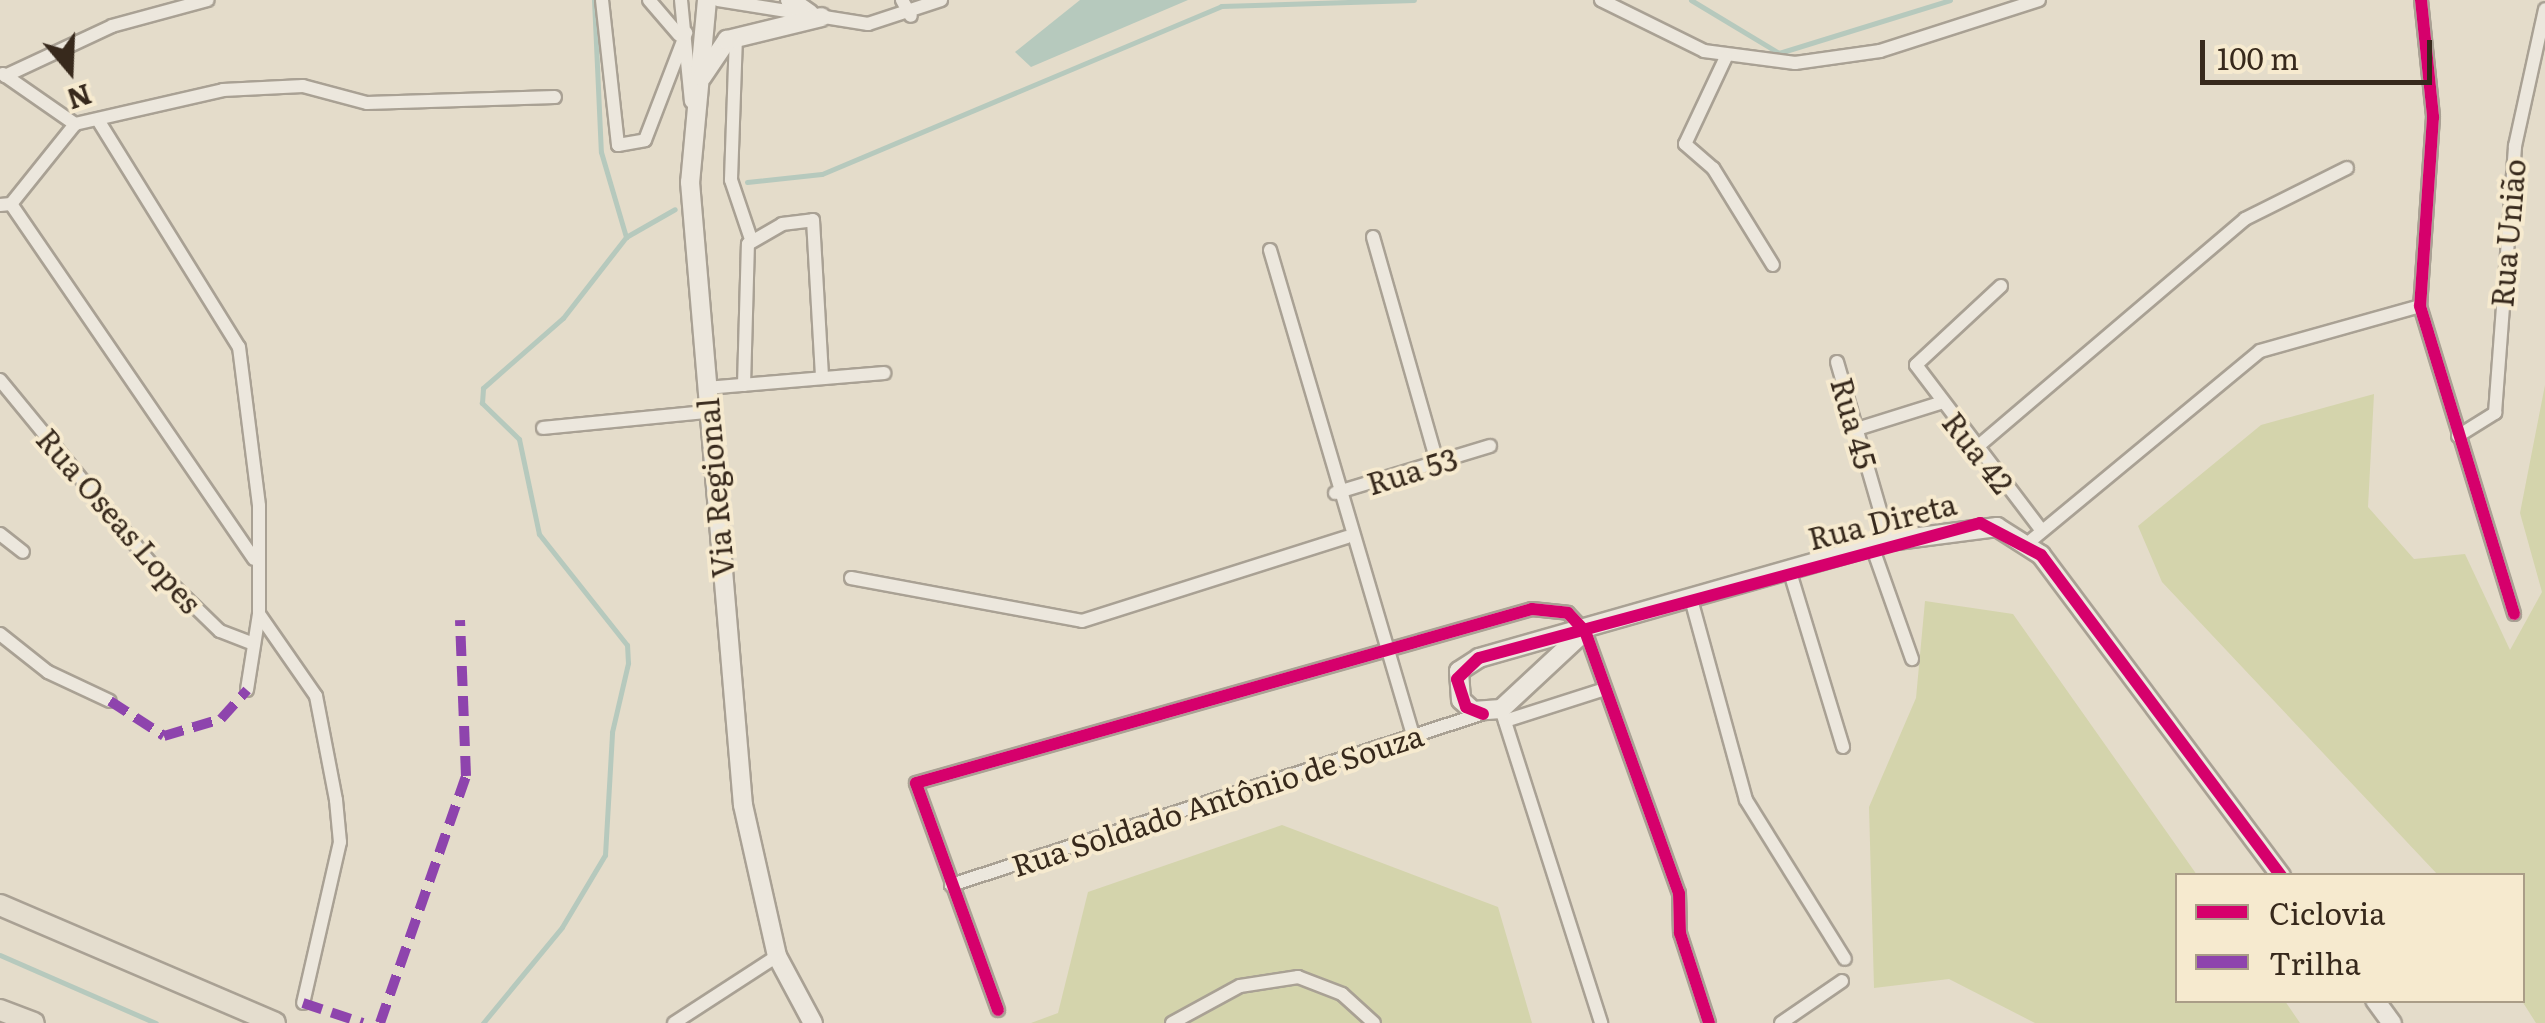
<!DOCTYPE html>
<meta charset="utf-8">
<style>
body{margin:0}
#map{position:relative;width:2545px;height:1023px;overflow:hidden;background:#e4dcca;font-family:Literata,serif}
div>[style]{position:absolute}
.green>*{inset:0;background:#d4d4ac}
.water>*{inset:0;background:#b6c9bd}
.stream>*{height:5px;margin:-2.5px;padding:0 2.5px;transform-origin:2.5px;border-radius:2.5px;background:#b6c9bd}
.roads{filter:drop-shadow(2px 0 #a9a194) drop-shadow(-2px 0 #a9a194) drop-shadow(0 2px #a9a194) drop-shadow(0 -2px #a9a194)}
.street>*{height:12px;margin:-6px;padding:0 6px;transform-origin:6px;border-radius:6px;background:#ece7dd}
.secondary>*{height:18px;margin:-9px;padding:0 9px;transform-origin:9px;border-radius:9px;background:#ece7dd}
.primary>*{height:20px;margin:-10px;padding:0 10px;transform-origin:10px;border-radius:10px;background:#e4ddce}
.quiet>*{height:10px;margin-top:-5px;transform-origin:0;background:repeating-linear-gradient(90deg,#8e44ad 0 20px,transparent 0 30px)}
.cycleway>*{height:12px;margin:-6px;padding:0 6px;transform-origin:6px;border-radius:6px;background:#d6006c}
span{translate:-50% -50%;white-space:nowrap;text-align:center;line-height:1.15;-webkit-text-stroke:8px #f6eacf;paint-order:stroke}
.street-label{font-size:30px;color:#37291c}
.legend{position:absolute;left:2175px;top:873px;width:350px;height:130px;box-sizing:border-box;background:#f6eacf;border:2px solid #aa9d87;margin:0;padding:12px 18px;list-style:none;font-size:30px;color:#37291c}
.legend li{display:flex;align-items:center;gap:20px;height:50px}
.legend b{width:50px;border:2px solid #aa9d87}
.north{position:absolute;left:20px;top:20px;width:100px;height:100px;-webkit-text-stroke:8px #f6eacf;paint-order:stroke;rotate:161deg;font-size:28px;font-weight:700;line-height:40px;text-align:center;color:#37291c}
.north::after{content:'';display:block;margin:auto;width:35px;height:45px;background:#37291c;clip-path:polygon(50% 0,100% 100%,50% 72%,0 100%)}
.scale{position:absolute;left:2200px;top:40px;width:232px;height:45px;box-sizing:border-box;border:5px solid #37291c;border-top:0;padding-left:12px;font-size:30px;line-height:35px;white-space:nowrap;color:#37291c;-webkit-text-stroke:8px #f6eacf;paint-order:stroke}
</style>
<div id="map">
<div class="green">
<div style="clip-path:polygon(2545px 385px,2545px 1023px,2536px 1023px,2522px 1001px,2522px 876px,2438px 875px,2162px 582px,2138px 526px,2261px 425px,2374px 394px,2368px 507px,2414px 559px,2465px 554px,2510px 650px,2542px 592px,2520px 513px)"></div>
<div style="clip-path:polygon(1925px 601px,2013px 614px,2197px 875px,2178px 876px,2178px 1000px,2285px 1001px,2300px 1023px,2035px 1023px,1949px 979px,1874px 988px,1869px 807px,1916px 698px)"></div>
<div style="clip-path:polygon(1282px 825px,1498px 907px,1532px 1023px,1031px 1023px,1058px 1013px,1088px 892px)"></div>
</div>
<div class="water">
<div style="clip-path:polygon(1080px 0,1188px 0,1031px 67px,1015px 52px)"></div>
</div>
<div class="stream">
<div style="left:594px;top:0;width:152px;rotate:87.4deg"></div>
<div style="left:601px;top:152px;width:89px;rotate:73.6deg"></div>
<div style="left:1691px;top:0;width:103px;rotate:31.1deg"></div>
<div style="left:1779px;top:53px;width:179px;rotate:-17.2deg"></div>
<div style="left:747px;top:182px;width:75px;rotate:-6.1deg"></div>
<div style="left:822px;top:174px;width:433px;rotate:-22.8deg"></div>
<div style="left:1221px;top:6px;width:193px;rotate:-1.8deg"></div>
<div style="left:0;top:955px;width:170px;rotate:23.6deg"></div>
<div style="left:483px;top:1023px;width:124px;rotate:-50.5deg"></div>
<div style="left:562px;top:927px;width:84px;rotate:-59.2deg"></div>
<div style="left:605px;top:855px;width:123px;rotate:-86.7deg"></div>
<div style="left:612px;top:732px;width:71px;rotate:-76.9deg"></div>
<div style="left:628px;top:663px;width:18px;rotate:-93deg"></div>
<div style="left:627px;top:645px;width:142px;rotate:-128.4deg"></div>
<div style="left:539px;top:534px;width:97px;rotate:-101.9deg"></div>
<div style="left:519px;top:439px;width:52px;rotate:-135.8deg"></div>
<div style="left:482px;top:403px;width:15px;rotate:-86deg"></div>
<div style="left:483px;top:388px;width:106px;rotate:-41.2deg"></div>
<div style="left:563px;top:318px;width:103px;rotate:-52.1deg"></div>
<div style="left:626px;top:237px;width:56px;rotate:-29.7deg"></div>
</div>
<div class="roads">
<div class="street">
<div style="left:602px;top:0;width:146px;rotate:83.7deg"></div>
<div style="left:618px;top:145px;width:27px;rotate:-10deg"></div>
<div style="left:645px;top:140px;width:115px;rotate:-69deg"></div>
<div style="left:649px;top:0;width:46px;rotate:49.4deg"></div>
<div style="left:681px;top:0;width:102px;rotate:84.4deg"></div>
<div style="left:718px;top:0;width:152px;rotate:9.1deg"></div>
<div style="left:868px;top:24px;width:77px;rotate:-18.2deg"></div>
<div style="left:902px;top:0;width:18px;rotate:61deg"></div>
<div style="left:1601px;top:0;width:115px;rotate:26.3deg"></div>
<div style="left:1704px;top:51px;width:92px;rotate:7.5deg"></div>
<div style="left:1795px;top:63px;width:86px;rotate:-8deg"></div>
<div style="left:1880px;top:51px;width:167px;rotate:-17.8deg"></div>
<div style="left:2421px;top:0;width:118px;rotate:84.1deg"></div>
<div style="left:2433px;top:117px;width:189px;rotate:93.9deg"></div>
<div style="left:2420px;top:306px;width:322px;rotate:73deg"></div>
<div style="left:736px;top:36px;width:144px;rotate:92deg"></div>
<div style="left:731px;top:180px;width:62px;rotate:71.3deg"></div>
<div style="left:1726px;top:57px;width:96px;rotate:115.2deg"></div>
<div style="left:1685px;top:144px;width:37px;rotate:41deg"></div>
<div style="left:1713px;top:168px;width:114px;rotate:58.3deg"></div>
<div style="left:3px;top:74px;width:88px;rotate:34.8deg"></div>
<div style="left:5px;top:76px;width:118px;rotate:-25deg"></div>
<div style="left:112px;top:26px;width:99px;rotate:-15.2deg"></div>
<div style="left:98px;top:120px;width:267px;rotate:58.2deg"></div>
<div style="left:239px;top:347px;width:160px;rotate:82.8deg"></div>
<div style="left:259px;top:506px;width:108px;rotate:90deg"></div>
<div style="left:259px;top:614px;width:77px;rotate:99deg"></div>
<div style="left:11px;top:204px;width:102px;rotate:-51.3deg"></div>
<div style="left:75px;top:124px;width:152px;rotate:-12.9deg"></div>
<div style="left:223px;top:90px;width:80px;rotate:-2.9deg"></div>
<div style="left:303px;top:86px;width:66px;rotate:14.9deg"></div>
<div style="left:367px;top:103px;width:188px;rotate:-1.8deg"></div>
<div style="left:0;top:205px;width:11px;rotate:-5deg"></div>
<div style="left:11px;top:204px;width:430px;rotate:55.6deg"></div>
<div style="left:1373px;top:237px;width:233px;rotate:74.1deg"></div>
<div style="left:1270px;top:250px;width:506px;rotate:73.57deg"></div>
<div style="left:2001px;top:286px;width:116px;rotate:137.1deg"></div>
<div style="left:1916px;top:365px;width:208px;rotate:52.8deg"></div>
<div style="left:1837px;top:362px;width:186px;rotate:73.8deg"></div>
<div style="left:0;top:380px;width:238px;rotate:50.6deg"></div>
<div style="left:151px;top:564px;width:96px;rotate:44.2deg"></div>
<div style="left:220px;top:631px;width:33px;rotate:21deg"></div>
<div style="left:744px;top:385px;width:141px;rotate:-88.4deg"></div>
<div style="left:748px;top:244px;width:39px;rotate:-30deg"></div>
<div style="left:782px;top:224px;width:31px;rotate:-7deg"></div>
<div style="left:813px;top:220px;width:158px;rotate:86.7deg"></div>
<div style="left:706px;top:388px;width:179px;rotate:-4.8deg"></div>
<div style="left:543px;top:428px;width:165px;rotate:-5.6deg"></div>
<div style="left:1857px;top:429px;width:87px;rotate:-17.4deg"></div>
<div style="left:2458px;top:436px;width:44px;rotate:-31.9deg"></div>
<div style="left:2495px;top:413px;width:268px;rotate:-85.7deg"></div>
<div style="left:2515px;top:146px;width:140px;rotate:-77.6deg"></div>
<div style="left:1976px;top:448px;width:353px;rotate:-40.4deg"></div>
<div style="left:2245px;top:219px;width:114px;rotate:-26.6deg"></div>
<div style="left:1335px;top:493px;width:162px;rotate:-16.9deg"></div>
<div style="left:0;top:534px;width:29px;rotate:38deg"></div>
<div style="left:2028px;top:543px;width:301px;rotate:-39.6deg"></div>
<div style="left:2260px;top:351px;width:166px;rotate:-15.7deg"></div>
<div style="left:1872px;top:546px;width:120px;rotate:70.5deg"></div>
<div style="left:1789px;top:569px;width:186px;rotate:73.1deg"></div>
<div style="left:851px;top:578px;width:235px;rotate:10.5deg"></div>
<div style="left:1082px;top:621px;width:278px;rotate:-17.6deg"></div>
<div style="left:1691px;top:599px;width:208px;rotate:74.7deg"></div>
<div style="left:1746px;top:800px;width:187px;rotate:58.1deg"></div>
<div style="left:259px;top:614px;width:100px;rotate:55.2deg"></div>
<div style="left:316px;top:696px;width:106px;rotate:79.1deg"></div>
<div style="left:336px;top:800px;width:42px;rotate:84.6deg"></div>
<div style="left:340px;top:842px;width:165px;rotate:102.9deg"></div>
<div style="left:0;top:634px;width:61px;rotate:38.4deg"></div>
<div style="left:48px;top:672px;width:68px;rotate:25.1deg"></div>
<div style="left:1501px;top:709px;width:330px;rotate:72.3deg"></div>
<div style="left:1505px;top:721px;width:105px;rotate:-17.7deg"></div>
<div style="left:951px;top:885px;width:557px;rotate:-17.88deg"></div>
<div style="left:998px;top:1010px;width:241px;rotate:-109.9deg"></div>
<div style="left:916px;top:783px;width:640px;rotate:-15.77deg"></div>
<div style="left:1532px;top:609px;width:36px;rotate:6deg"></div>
<div style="left:1568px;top:613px;width:25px;rotate:47deg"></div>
<div style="left:1585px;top:631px;width:278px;rotate:70.3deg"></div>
<div style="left:1679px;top:893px;width:40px;rotate:88.6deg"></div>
<div style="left:1680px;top:933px;width:95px;rotate:72.1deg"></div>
<div style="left:674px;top:1023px;width:123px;rotate:-33deg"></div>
<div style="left:1172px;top:1023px;width:77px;rotate:-28.6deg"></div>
<div style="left:1240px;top:986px;width:59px;rotate:-8.8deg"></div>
<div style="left:1298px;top:977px;width:47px;rotate:21.1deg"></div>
<div style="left:1342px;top:994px;width:43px;rotate:42.2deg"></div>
<div style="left:1781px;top:1023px;width:74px;rotate:-34.5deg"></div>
</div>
<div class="secondary">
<div style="left:707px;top:0;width:183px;rotate:95.3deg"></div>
<div style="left:690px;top:182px;width:625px;rotate:85.14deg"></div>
<div style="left:743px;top:805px;width:155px;rotate:77.3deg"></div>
<div style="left:777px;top:956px;width:76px;rotate:61.8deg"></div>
<div style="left:790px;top:0;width:24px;rotate:35deg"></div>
<div style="left:702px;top:77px;width:45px;rotate:-56deg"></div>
<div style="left:727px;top:40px;width:97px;rotate:-13.7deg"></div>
<div style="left:1585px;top:631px;width:115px;rotate:137.1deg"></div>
<div style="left:1501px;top:709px;width:28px;rotate:176deg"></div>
<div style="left:1473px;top:711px;width:16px;rotate:-137deg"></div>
<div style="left:1461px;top:700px;width:29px;rotate:-94deg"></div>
<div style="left:1459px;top:671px;width:24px;rotate:-33deg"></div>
<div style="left:1479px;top:658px;width:426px;rotate:-15.9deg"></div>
<div style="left:1889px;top:541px;width:109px;rotate:-7.4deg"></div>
<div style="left:1997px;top:527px;width:52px;rotate:32.5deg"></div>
<div style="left:2041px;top:555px;width:401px;rotate:53.2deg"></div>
<div style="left:2375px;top:1000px;width:29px;rotate:54deg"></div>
</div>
<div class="primary">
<div style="left:0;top:905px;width:299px;rotate:23.2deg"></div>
<div style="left:0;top:1010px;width:36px;rotate:21deg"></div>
</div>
</div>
<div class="quiet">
<div style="left:110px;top:701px;width:64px;rotate:32.9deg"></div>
<div style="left:164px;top:736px;width:59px;rotate:-16.6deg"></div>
<div style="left:221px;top:719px;width:39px;rotate:-48deg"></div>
<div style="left:303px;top:1003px;width:63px;rotate:18.4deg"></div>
<div style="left:380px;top:1023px;width:262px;rotate:-70.8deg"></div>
<div style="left:466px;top:776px;width:156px;rotate:-92.2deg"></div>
</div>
<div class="cycleway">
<div style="left:2421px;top:0;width:118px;rotate:84.1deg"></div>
<div style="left:2433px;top:117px;width:189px;rotate:93.9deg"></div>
<div style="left:2420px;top:306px;width:322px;rotate:73deg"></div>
<div style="left:1483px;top:714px;width:18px;rotate:-158deg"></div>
<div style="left:1466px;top:707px;width:29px;rotate:-108deg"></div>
<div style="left:1457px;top:679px;width:30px;rotate:-44deg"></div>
<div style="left:1479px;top:658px;width:519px;rotate:-15.08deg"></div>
<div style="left:1980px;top:523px;width:69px;rotate:27.7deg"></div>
<div style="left:2041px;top:555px;width:401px;rotate:53.2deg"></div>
<div style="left:998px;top:1010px;width:241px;rotate:-109.9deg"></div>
<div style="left:916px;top:783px;width:640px;rotate:-15.77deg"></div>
<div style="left:1532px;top:609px;width:36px;rotate:6deg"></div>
<div style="left:1568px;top:613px;width:25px;rotate:47deg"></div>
<div style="left:1585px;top:631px;width:278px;rotate:70.3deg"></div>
<div style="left:1679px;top:893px;width:40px;rotate:88.6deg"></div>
<div style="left:1680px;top:933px;width:95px;rotate:72.1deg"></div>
</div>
<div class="street-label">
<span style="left:2507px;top:233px;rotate:-85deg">Rua União</span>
<span style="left:1855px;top:423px;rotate:74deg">Rua 45</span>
<span style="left:1979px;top:452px;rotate:52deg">Rua 42</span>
<span style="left:1412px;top:470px;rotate:-17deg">Rua 53</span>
<span style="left:714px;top:488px;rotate:-95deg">Via Regional</span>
<span style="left:120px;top:520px;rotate:49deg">Rua Oseas Lopes</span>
<span style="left:1882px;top:520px;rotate:-14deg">Rua Direta</span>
<span style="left:1217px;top:799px;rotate:-18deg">Rua Soldado Antônio de Souza</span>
</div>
<ul class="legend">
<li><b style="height:12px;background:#d6006c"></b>Ciclovia</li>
<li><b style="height:12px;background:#8e44ad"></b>Trilha</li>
</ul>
<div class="north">N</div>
<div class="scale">100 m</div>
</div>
